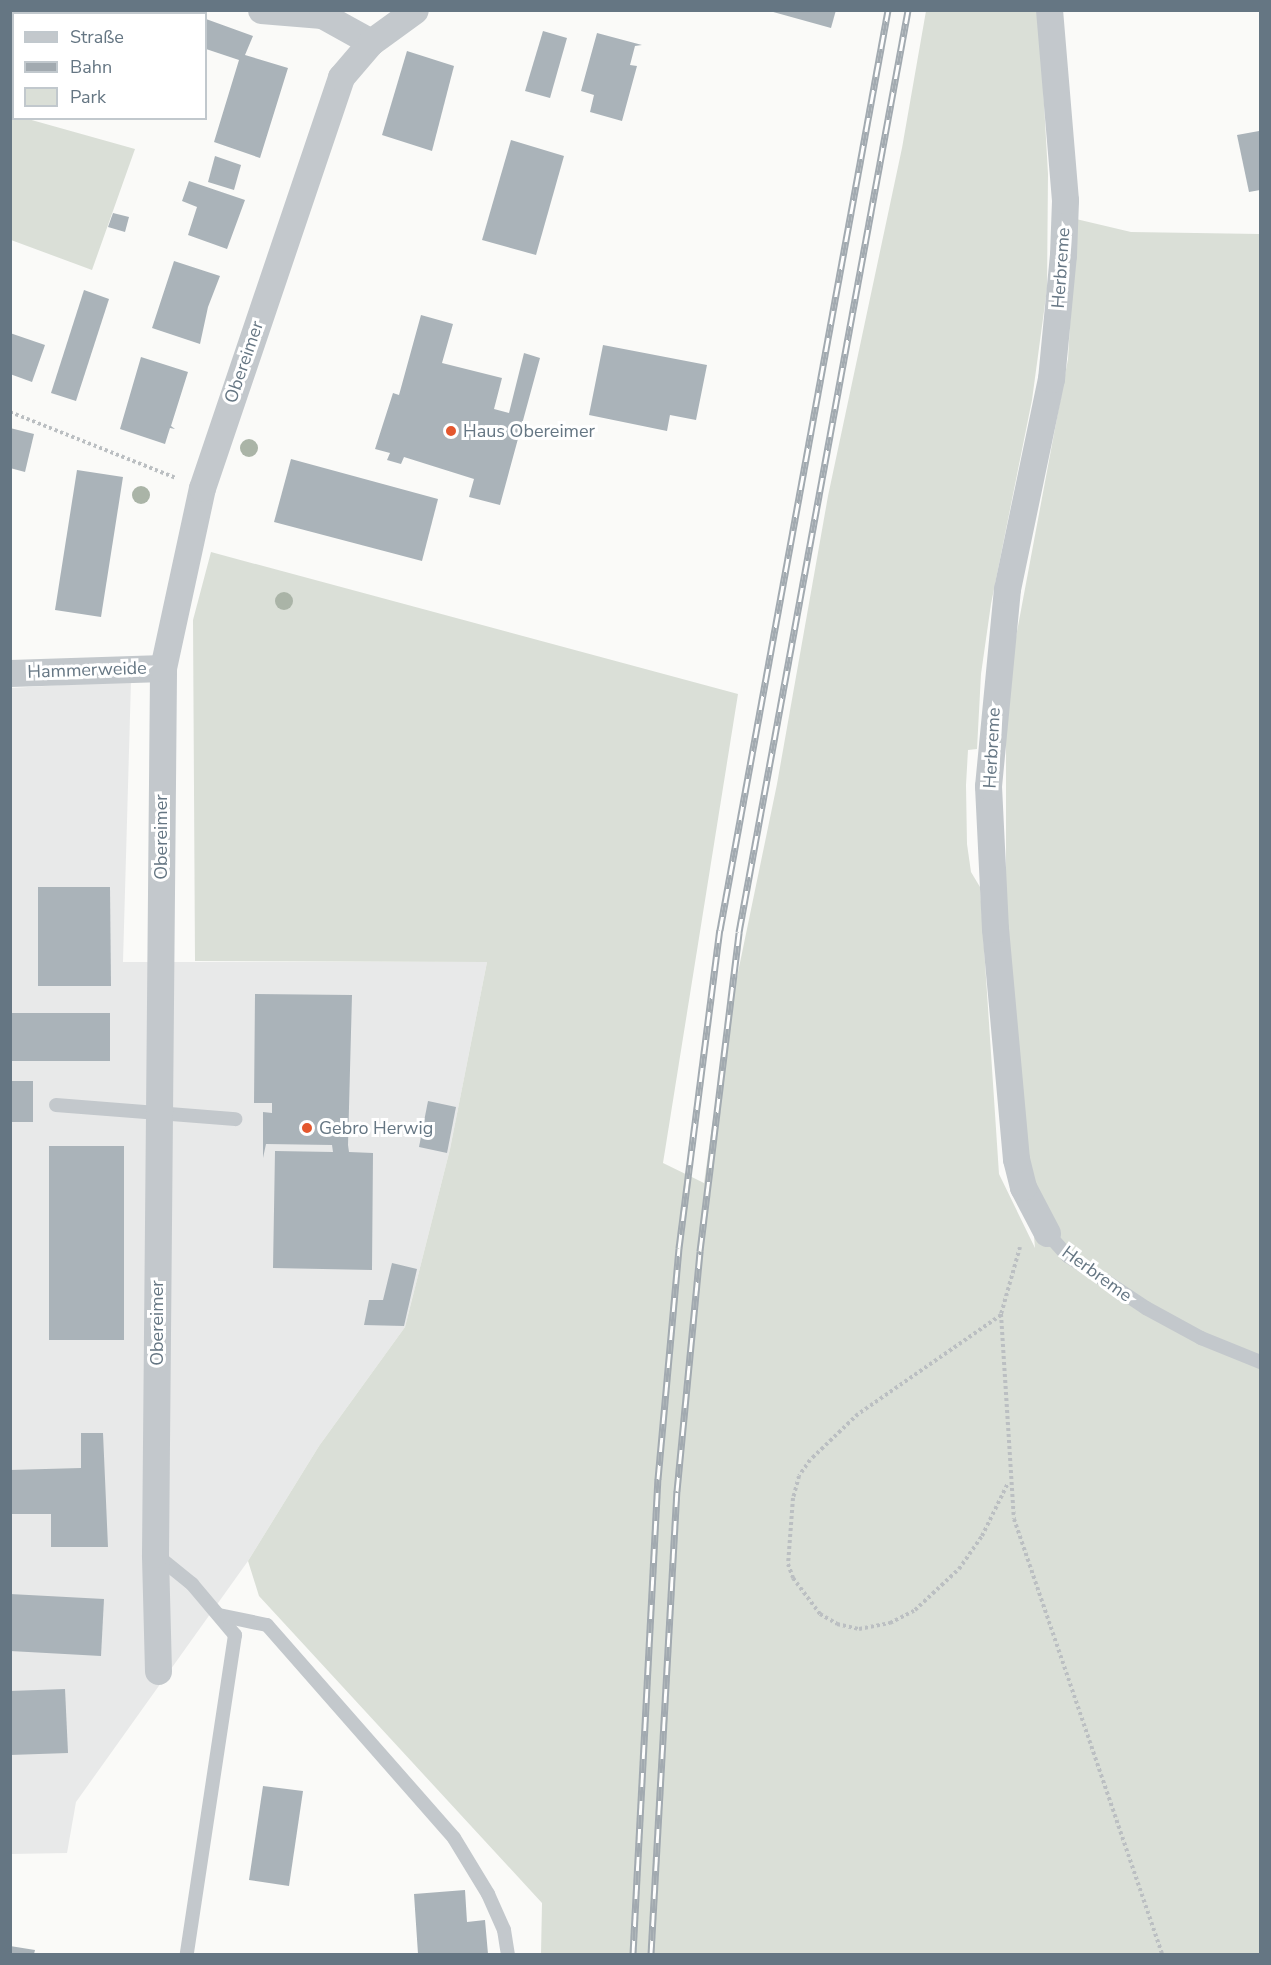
<!DOCTYPE html>
<meta charset="utf-8">
<style>
body{margin:0}
#map{position:relative;width:1271px;height:1965px;overflow:hidden;background:#fafaf8;font-family:"Nunito Sans",sans-serif}
div>[style]{position:absolute}
.built>*{inset:0;background:#e8e9e9}
.green>*{inset:0;background:#dadfd7}
.building>*{inset:0;background:#aab3b9}
.path>*{height:4px;margin-top:-2px;transform-origin:0;background:repeating-linear-gradient(90deg,#bbbfc2 0 3px,transparent 0 6px)}
.lane>*{height:14px;margin:-7px;padding:0 7px;transform-origin:7px;border-radius:7px;background:#c3c8cc}
.street>*{height:27px;margin:-13.5px;padding:0 13.5px;transform-origin:13.5px;border-radius:13.5px;background:#c3c8cc}
.rail>*{height:7px;margin-top:-3.5px;transform-origin:0;background:repeating-linear-gradient(90deg,#fff 0 14px,#a2aab0 0 28px);box-sizing:border-box;border-block:2px solid #a2aab0}
.trees>*{width:18px;height:18px;margin:-9px;border-radius:50%;background:#aab4a7}
.dots>*{width:16px;height:16px;translate:-50% -50%;box-sizing:border-box;border:3px solid #fff;border-radius:50%}
span{translate:-50% -50%;white-space:nowrap;text-align:center;line-height:1.15;-webkit-text-stroke:6px #fff;paint-order:stroke}
.street-label{font-size:18px;color:#657683}
.poi-label{font-size:18px;color:#657683}
.left{translate:0 -50%;text-align:left}
.frame{position:absolute;inset:0;border:12px solid #657683;pointer-events:none}
.legend{position:absolute;left:12px;top:12px;width:195px;height:108px;box-sizing:border-box;background:#fff;border:2px solid #c1c8cd;margin:0;padding:8px 10px;list-style:none;font-size:18px;color:#657683}
.legend li{display:flex;align-items:center;gap:12px;height:30px}
.legend b{width:30px;border:2px solid #c1c8cd}
</style>
<div id="map">
<div class="built">
<div style="clip-path:polygon(131px 681px,123px 962px,487px 962px,450px 1149px,405px 1327px,319px 1446px,248px 1561px,76px 1802px,67px 1853px,11px 1854px,11px 688px)"></div>
</div>
<div class="green">
<div style="clip-path:polygon(926px 11px,1037px 11px,1040px 33px,1048px 174px,1047px 289px,1032px 400px,991px 604px,981px 674px,977px 749px,968px 750px,966px 785px,967px 844px,971px 872px,980px 887px,999px 1174px,1035px 1248px,1006px 909px,1006px 727px,1015px 642px,1068px 359px,1076px 219px,1131px 232px,1260px 234px,1260px 1954px,541px 1954px,542px 1903px,259px 1596px,248px 1561px,319px 1446px,405px 1327px,450px 1149px,487px 962px,195px 961px,193px 620px,211px 552px,738px 694px,663px 1163px,704px 1183px,725px 1035px,777px 784px,828px 496px,902px 148px)"></div>
<div style="clip-path:polygon(10px 114px,14px 118px,28px 119px,135px 149px,92px 270px,11px 240px)"></div>
</div>
<div class="building">
<div style="clip-path:polygon(766px 10px,836px 10px,831px 28px)"></div>
<div style="clip-path:polygon(206px 19px,253px 36px,245px 55px,288px 68px,260px 158px,214px 142px,239px 60px,206px 49px)"></div>
<div style="clip-path:polygon(543px 31px,567px 38px,550px 98px,525px 91px)"></div>
<div style="clip-path:polygon(597px 33px,642px 45px,635px 46px,630px 65px,637px 66px,622px 121px,590px 112px,594px 95px,581px 91px)"></div>
<div style="clip-path:polygon(407px 51px,454px 66px,432px 151px,382px 135px)"></div>
<div style="clip-path:polygon(10px 69px,14px 70px,14px 108px,10px 107px)"></div>
<div style="clip-path:polygon(1259px 131px,1260px 190px,1249px 192px,1237px 135px)"></div>
<div style="clip-path:polygon(511px 140px,564px 156px,536px 255px,482px 240px)"></div>
<div style="clip-path:polygon(215px 156px,241px 165px,234px 190px,208px 182px)"></div>
<div style="clip-path:polygon(189px 181px,245px 200px,227px 249px,188px 235px,197px 207px,182px 201px)"></div>
<div style="clip-path:polygon(113px 213px,129px 217px,125px 232px,108px 227px)"></div>
<div style="clip-path:polygon(174px 261px,220px 276px,208px 307px,200px 344px,152px 328px)"></div>
<div style="clip-path:polygon(84px 290px,109px 299px,76px 401px,51px 393px)"></div>
<div style="clip-path:polygon(421px 315px,453px 324px,442px 363px,502px 378px,494px 409px,509px 413px,524px 353px,540px 358px,500px 505px,469px 497px,474px 479px,404px 457px,401px 464px,387px 460px,390px 453px,375px 449px,393px 393px,399px 395px)"></div>
<div style="clip-path:polygon(10px 333px,45px 345px,32px 382px,10px 374px)"></div>
<div style="clip-path:polygon(603px 345px,707px 365px,696px 420px,670px 415px,667px 431px,589px 415px)"></div>
<div style="clip-path:polygon(141px 357px,188px 372px,171px 426px,175px 429px,170px 428px,165px 444px,120px 429px)"></div>
<div style="clip-path:polygon(10px 428px,34px 434px,25px 472px,10px 468px)"></div>
<div style="clip-path:polygon(291px 459px,438px 499px,422px 561px,274px 522px)"></div>
<div style="clip-path:polygon(77px 470px,123px 477px,101px 617px,55px 610px)"></div>
<div style="clip-path:polygon(38px 887px,110px 887px,111px 986px,38px 986px)"></div>
<div style="clip-path:polygon(255px 994px,352px 995px,348px 1145px,349px 1152px,373px 1153px,372px 1270px,273px 1268px,275px 1151px,333px 1152px,332px 1145px,266px 1144px,263px 1158px,263px 1112px,272px 1113px,272px 1103px,254px 1103px)"></div>
<div style="clip-path:polygon(10px 1013px,110px 1013px,110px 1061px,10px 1061px)"></div>
<div style="clip-path:polygon(10px 1081px,33px 1081px,33px 1122px,10px 1122px)"></div>
<div style="clip-path:polygon(428px 1101px,456px 1107px,447px 1153px,419px 1147px)"></div>
<div style="clip-path:polygon(49px 1146px,124px 1146px,124px 1340px,49px 1340px)"></div>
<div style="clip-path:polygon(392px 1263px,417px 1269px,404px 1326px,364px 1325px,369px 1300px,383px 1300px)"></div>
<div style="clip-path:polygon(81px 1433px,103px 1433px,108px 1547px,51px 1547px,51px 1514px,10px 1514px,10px 1470px,81px 1468px)"></div>
<div style="clip-path:polygon(10px 1594px,104px 1599px,101px 1656px,10px 1651px)"></div>
<div style="clip-path:polygon(65px 1689px,68px 1753px,10px 1755px,10px 1691px)"></div>
<div style="clip-path:polygon(263px 1786px,303px 1791px,289px 1886px,249px 1880px)"></div>
<div style="clip-path:polygon(465px 1890px,467px 1922px,485px 1920px,488px 1954px,418px 1954px,414px 1894px)"></div>
<div style="clip-path:polygon(10px 1946px,35px 1950px,34px 1954px,10px 1954px)"></div>
</div>
<div class="path">
<div style="left:10px;top:412px;width:179px;rotate:21.7deg"></div>
<div style="left:1020px;top:1247px;width:70px;rotate:105.8deg"></div>
<div style="left:1001px;top:1314px;width:205px;rotate:86.4deg"></div>
<div style="left:1014px;top:1519px;width:459px;rotate:71.2deg"></div>
<div style="left:1001px;top:1315px;width:174px;rotate:145.3deg"></div>
<div style="left:858px;top:1414px;width:66px;rotate:136.2deg"></div>
<div style="left:810px;top:1460px;width:19px;rotate:125deg"></div>
<div style="left:799px;top:1476px;width:23px;rotate:105deg"></div>
<div style="left:793px;top:1498px;width:66px;rotate:94.3deg"></div>
<div style="left:788px;top:1564px;width:15px;rotate:70deg"></div>
<div style="left:793px;top:1578px;width:45px;rotate:53.1deg"></div>
<div style="left:820px;top:1614px;width:20px;rotate:30deg"></div>
<div style="left:837px;top:1624px;width:23px;rotate:13deg"></div>
<div style="left:859px;top:1629px;width:32px;rotate:-11deg"></div>
<div style="left:890px;top:1623px;width:28px;rotate:-27deg"></div>
<div style="left:915px;top:1610px;width:60px;rotate:-43deg"></div>
<div style="left:959px;top:1569px;width:40px;rotate:-55.1deg"></div>
<div style="left:982px;top:1536px;width:59px;rotate:-63.9deg"></div>
</div>
<div class="lane">
<div style="left:56px;top:1105px;width:180px;rotate:4.5deg"></div>
<div style="left:1047px;top:1233px;width:31px;rotate:48deg"></div>
<div style="left:1068px;top:1256px;width:94px;rotate:33.7deg"></div>
<div style="left:1146px;top:1308px;width:63px;rotate:28.6deg"></div>
<div style="left:1201px;top:1338px;width:64px;rotate:22.1deg"></div>
<div style="left:155px;top:1554px;width:48px;rotate:39deg"></div>
<div style="left:192px;top:1584px;width:67px;rotate:49.9deg"></div>
<div style="left:235px;top:1635px;width:323px;rotate:98.6deg"></div>
<div style="left:219px;top:1615px;width:49px;rotate:11.8deg"></div>
<div style="left:267px;top:1625px;width:283px;rotate:48.7deg"></div>
<div style="left:454px;top:1838px;width:66px;rotate:58.7deg"></div>
<div style="left:488px;top:1894px;width:39px;rotate:66deg"></div>
<div style="left:504px;top:1930px;width:24px;rotate:81deg"></div>
</div>
<div class="street">
<div style="left:261px;top:10px;width:61px;rotate:4.7deg"></div>
<div style="left:322px;top:15px;width:56px;rotate:28.9deg"></div>
<div style="left:10px;top:673px;width:153px;rotate:-1.9deg"></div>
<div style="left:1047px;top:1233px;width:52px;rotate:-117.6deg"></div>
<div style="left:1023px;top:1187px;width:29px;rotate:-104deg"></div>
<div style="left:1016px;top:1159px;width:231px;rotate:-95.2deg"></div>
<div style="left:995px;top:929px;width:143px;rotate:-92.8deg"></div>
<div style="left:988px;top:786px;width:198px;rotate:-84.5deg"></div>
<div style="left:1007px;top:589px;width:215px;rotate:-78.2deg"></div>
<div style="left:1051px;top:379px;width:125px;rotate:-84.5deg"></div>
<div style="left:1063px;top:255px;width:55px;rotate:-87.9deg"></div>
<div style="left:1065px;top:200px;width:191px;rotate:-94.8deg"></div>
<div style="left:158px;top:1671px;width:117px;rotate:-91.5deg"></div>
<div style="left:155px;top:1554px;width:886px;rotate:-89.48deg"></div>
<div style="left:163px;top:668px;width:184px;rotate:-77.8deg"></div>
<div style="left:202px;top:488px;width:434px;rotate:-71.3deg"></div>
<div style="left:341px;top:77px;width:46px;rotate:-49.4deg"></div>
<div style="left:371px;top:42px;width:54px;rotate:-36deg"></div>
</div>
<div class="rail">
<div style="left:633px;top:1954px;width:476px;rotate:-87deg"></div>
<div style="left:658px;top:1479px;width:232px;rotate:-84.8deg"></div>
<div style="left:679px;top:1248px;width:321px;rotate:-82.7deg"></div>
<div style="left:720px;top:930px;width:935px;rotate:-79.65deg"></div>
<div style="left:651px;top:1954px;width:464px;rotate:-86.8deg"></div>
<div style="left:677px;top:1491px;width:241px;rotate:-84.5deg"></div>
<div style="left:700px;top:1251px;width:321px;rotate:-83deg"></div>
<div style="left:739px;top:932px;width:937px;rotate:-79.61deg"></div>
</div>
<div class="trees">
<div style="left:249px;top:448px"></div>
<div style="left:141px;top:495px"></div>
<div style="left:284px;top:601px"></div>
</div>
<div class="dots">
<div style="left:451px;top:431px;background:#e4572e"></div>
<div style="left:307px;top:1128px;background:#e4572e"></div>
</div>
<div class="street-label">
<span style="left:1061px;top:268px;rotate:-86deg">Herbreme</span>
<span style="left:244px;top:362px;rotate:-71deg">Obereimer</span>
<span style="left:87px;top:670px;rotate:-2deg">Hammerweide</span>
<span style="left:992px;top:748px;rotate:-87deg">Herbreme</span>
<span style="left:161px;top:837px;rotate:-90deg">Obereimer</span>
<span style="left:1097px;top:1274px;rotate:36deg">Herbreme</span>
<span style="left:157px;top:1323px;rotate:-90deg">Obereimer</span>
</div>
<div class="poi-label">
<span class="left" style="left:463px;top:431px">Haus Obereimer</span>
<span class="left" style="left:319px;top:1128px">Gebro Herwig</span>
</div>
<div class="frame"></div>
<ul class="legend">
<li><b style="height:8px;background:#c3c8cc"></b>Straße</li>
<li><b style="height:8px;background:#a2aab0"></b>Bahn</li>
<li><b style="height:16px;background:#dadfd7"></b>Park</li>
</ul>
</div>
